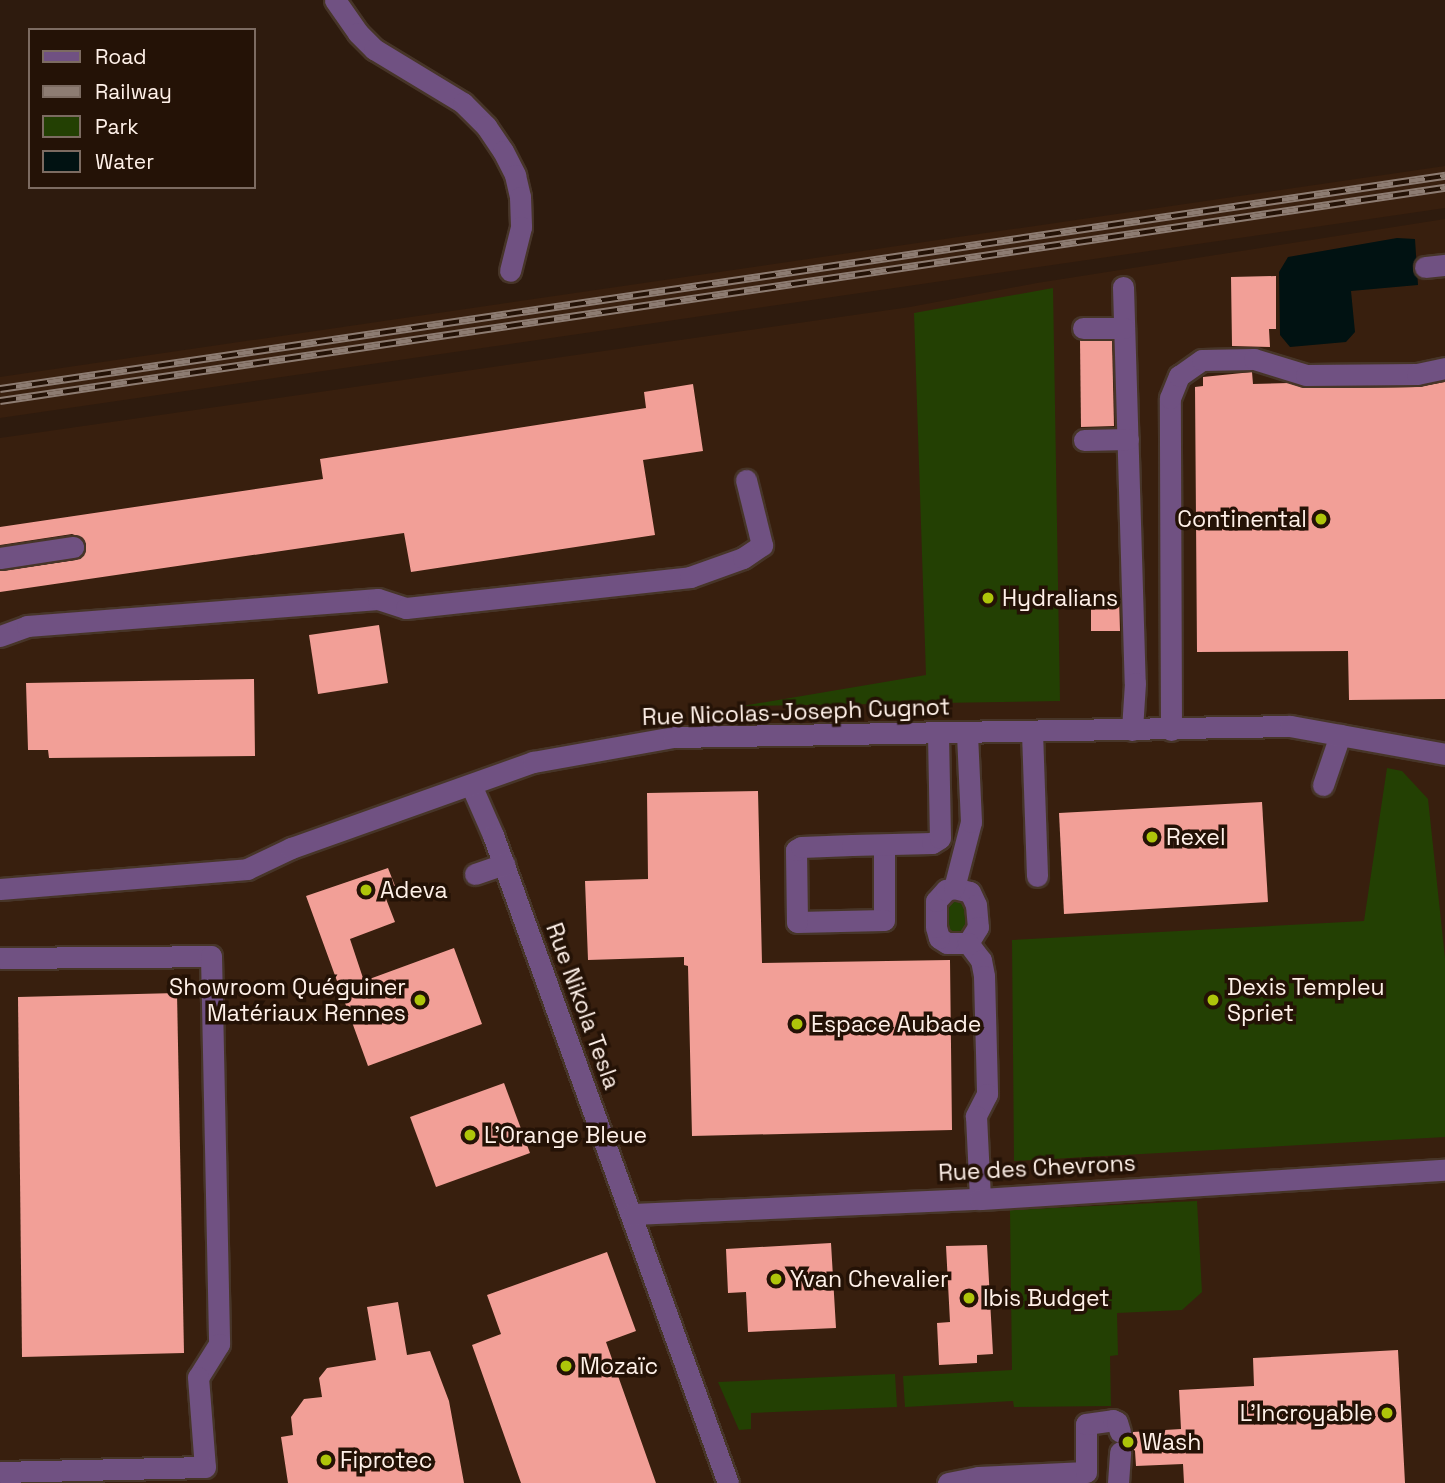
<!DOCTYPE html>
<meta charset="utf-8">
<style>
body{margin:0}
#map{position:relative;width:1445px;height:1483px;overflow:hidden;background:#2e1b0e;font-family:"Space Grotesk",sans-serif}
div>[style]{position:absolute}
.built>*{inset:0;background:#381f0e}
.green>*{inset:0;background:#234003}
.water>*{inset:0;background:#011212}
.building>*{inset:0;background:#f29f97}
.roads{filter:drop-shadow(2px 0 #473528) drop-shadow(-2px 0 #473528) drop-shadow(0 2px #473528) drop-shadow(0 -2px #473528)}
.minor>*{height:21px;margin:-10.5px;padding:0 10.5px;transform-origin:10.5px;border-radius:10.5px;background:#705182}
.rail>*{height:8px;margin-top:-4px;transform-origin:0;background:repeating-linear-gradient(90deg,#241206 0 16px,#8d7c72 0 32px);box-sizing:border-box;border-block:2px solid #8d7c72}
.dots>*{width:19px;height:19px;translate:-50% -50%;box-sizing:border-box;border:4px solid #241206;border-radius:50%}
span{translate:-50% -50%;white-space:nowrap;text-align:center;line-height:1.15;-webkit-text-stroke:7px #241206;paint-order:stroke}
.poi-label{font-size:23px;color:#fff1e9}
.right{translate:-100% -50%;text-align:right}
.left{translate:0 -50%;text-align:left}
.street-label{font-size:23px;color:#fff1e9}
.legend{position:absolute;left:28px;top:28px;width:228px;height:161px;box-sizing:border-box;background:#241206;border:2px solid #7c6b61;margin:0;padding:9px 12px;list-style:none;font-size:21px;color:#fff1e9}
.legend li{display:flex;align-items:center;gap:14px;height:35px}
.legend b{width:35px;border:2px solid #7c6b61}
</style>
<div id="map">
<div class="built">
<div style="clip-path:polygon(1445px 166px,1445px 208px,0 418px,0 377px)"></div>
<div style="clip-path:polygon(1445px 219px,1445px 1483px,0 1483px,0 438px,910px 307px,1037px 283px)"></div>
</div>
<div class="green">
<div style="clip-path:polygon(1053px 288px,1060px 701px,742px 706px,926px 675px,914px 313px)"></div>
<div style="clip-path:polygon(1387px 768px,1402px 771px,1428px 799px,1445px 958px,1445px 1137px,1014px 1161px,1012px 940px,1364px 921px)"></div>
<div style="clip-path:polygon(950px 898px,965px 902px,969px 923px,960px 933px,946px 930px,943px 903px)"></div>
<div style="clip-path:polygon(1197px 1201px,1202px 1292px,1182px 1310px,1117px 1313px,1118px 1355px,1110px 1356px,1111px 1406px,1014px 1407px,1013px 1401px,905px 1407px,903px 1376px,1012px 1370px,1010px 1210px)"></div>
<div style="clip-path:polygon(895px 1374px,897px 1407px,751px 1413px,751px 1429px,739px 1430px,718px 1382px)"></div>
</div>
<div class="water">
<div style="clip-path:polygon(1397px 238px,1415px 239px,1418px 285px,1351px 291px,1355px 332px,1346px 342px,1290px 347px,1280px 335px,1279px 272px,1288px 257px)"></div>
</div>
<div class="building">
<div style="clip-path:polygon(1276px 276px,1276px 329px,1269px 329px,1270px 347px,1232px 346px,1231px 277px)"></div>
<div style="clip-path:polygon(1080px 340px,1112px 341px,1114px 426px,1081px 427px)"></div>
<div style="clip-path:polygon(1252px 372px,1253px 384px,1289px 383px,1306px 388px,1417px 387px,1445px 382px,1445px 699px,1349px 700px,1348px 651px,1197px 652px,1195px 387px,1203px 386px,1203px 377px)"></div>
<div style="clip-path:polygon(693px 384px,703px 451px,643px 460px,655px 535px,411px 572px,404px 533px,0 592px,0 571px,76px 560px,85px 552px,86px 546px,83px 538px,72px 534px,0 545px,0 527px,323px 479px,320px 459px,646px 408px,644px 392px)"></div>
<div style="clip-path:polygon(1091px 599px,1119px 599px,1120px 631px,1091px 631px)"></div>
<div style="clip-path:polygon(379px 625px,388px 683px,318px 694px,309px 635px)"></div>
<div style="clip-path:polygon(254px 679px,255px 756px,49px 758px,48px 750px,28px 750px,26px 683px)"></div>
<div style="clip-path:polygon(758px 791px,762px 963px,950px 960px,952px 1130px,692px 1136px,688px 966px,684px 965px,684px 957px,588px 960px,585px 881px,648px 879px,647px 793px)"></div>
<div style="clip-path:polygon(1262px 802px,1268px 902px,1064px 914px,1059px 813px)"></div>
<div style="clip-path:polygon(388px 868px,395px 886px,383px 891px,395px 922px,350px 939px,364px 981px,454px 948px,482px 1024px,368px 1066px,306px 896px)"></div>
<div style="clip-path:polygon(177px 993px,184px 1353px,22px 1357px,18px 997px)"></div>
<div style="clip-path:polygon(504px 1083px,530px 1153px,436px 1187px,410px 1117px)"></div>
<div style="clip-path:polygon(831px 1243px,836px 1328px,748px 1332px,746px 1292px,728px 1293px,726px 1249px)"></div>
<div style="clip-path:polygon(987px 1245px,993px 1354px,977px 1355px,977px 1363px,939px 1365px,937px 1323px,950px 1322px,946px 1246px)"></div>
<div style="clip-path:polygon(607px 1252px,636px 1331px,606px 1342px,656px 1483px,521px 1483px,472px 1345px,501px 1334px,487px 1295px)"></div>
<div style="clip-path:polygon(398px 1302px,407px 1355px,430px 1351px,449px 1401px,464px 1483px,288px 1483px,281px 1437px,293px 1435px,291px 1417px,304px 1399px,322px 1397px,319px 1378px,327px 1368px,376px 1360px,367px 1307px)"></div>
<div style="clip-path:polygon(1398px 1350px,1405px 1483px,1184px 1483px,1183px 1464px,1136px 1466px,1135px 1451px,1128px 1442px,1133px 1432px,1181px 1429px,1179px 1390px,1254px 1386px,1253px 1358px)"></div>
</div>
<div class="roads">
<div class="minor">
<div style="left:335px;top:0;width:40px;rotate:55.1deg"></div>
<div style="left:358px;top:33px;width:23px;rotate:45deg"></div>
<div style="left:374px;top:49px;width:104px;rotate:31.2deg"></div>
<div style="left:463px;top:103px;width:33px;rotate:45deg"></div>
<div style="left:486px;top:126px;width:30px;rotate:56deg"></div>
<div style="left:503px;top:151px;width:27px;rotate:63deg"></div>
<div style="left:515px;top:175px;width:23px;rotate:77deg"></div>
<div style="left:520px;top:197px;width:30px;rotate:88deg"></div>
<div style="left:521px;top:227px;width:45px;rotate:104deg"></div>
<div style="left:1425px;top:267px;width:20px;rotate:-6deg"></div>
<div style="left:1123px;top:287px;width:396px;rotate:88.3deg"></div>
<div style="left:1135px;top:683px;width:47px;rotate:93.7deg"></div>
<div style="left:1083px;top:328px;width:41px"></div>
<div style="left:1084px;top:440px;width:44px;rotate:-1.3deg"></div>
<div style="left:0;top:558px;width:74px;rotate:-8.6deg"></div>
<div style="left:0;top:636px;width:29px;rotate:-20deg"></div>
<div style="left:27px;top:626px;width:352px;rotate:-4.4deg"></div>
<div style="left:378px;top:599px;width:29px;rotate:18deg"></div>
<div style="left:406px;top:608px;width:286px;rotate:-6.2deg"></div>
<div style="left:690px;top:577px;width:56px;rotate:-19.7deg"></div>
<div style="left:743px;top:558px;width:23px;rotate:-34deg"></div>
<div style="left:762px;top:545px;width:67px;rotate:-103.8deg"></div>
<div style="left:1171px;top:730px;width:332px;rotate:-90.2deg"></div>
<div style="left:1170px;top:398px;width:24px;rotate:-68deg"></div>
<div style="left:1179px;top:376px;width:28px;rotate:-35deg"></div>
<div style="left:1202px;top:360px;width:52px;rotate:-1.1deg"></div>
<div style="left:1254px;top:359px;width:54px;rotate:17.1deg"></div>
<div style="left:1306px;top:375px;width:111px;rotate:-0.5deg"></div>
<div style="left:1417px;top:374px;width:29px;rotate:-12deg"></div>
<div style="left:1032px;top:732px;width:144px;rotate:88deg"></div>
<div style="left:471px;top:785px;width:55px;rotate:66.3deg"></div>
<div style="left:493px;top:835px;width:689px;rotate:70.07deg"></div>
<div style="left:1323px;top:785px;width:53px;rotate:-71.2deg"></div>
<div style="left:884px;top:845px;width:75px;rotate:90deg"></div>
<div style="left:884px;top:920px;width:87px;rotate:178.7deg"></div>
<div style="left:797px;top:922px;width:72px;rotate:-90.8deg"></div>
<div style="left:796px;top:850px;width:6px;rotate:-31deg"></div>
<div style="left:801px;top:847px;width:51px;rotate:-2.2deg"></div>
<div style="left:852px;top:845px;width:80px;rotate:-1.4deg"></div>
<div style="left:932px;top:843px;width:9px;rotate:-32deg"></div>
<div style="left:940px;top:838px;width:104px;rotate:-91.1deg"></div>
<div style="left:475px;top:874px;width:31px;rotate:-19deg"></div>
<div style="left:954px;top:888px;width:16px;rotate:14deg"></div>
<div style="left:970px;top:892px;width:14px;rotate:65deg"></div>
<div style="left:976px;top:905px;width:22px;rotate:85deg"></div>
<div style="left:978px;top:927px;width:19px;rotate:122deg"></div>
<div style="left:968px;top:943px;width:21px;rotate:180deg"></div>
<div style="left:947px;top:943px;width:9px;rotate:-148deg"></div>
<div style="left:939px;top:938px;width:11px;rotate:-105deg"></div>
<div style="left:936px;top:927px;width:26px;rotate:-90deg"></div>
<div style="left:936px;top:901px;width:15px;rotate:-48deg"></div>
<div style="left:946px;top:890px;width:8px;rotate:-14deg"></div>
<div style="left:954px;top:888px;width:68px;rotate:-75.6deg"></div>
<div style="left:971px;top:822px;width:89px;rotate:-92.6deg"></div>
<div style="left:0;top:889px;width:248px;rotate:-4.6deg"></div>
<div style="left:247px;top:869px;width:49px;rotate:-25.5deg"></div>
<div style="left:291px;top:848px;width:257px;rotate:-19.6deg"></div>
<div style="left:533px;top:762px;width:142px;rotate:-10.1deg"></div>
<div style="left:673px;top:737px;width:617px;rotate:-1.02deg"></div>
<div style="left:1290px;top:726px;width:158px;rotate:10.2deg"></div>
<div style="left:968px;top:943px;width:21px;rotate:53deg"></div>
<div style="left:981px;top:960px;width:16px;rotate:79deg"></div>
<div style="left:984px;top:976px;width:118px;rotate:88.5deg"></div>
<div style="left:987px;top:1094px;width:25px;rotate:117deg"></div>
<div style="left:976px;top:1116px;width:83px;rotate:87.2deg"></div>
<div style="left:0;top:958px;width:211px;rotate:-0.5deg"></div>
<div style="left:211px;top:956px;width:388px;rotate:88.8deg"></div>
<div style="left:219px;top:1344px;width:39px;rotate:122deg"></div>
<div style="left:198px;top:1377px;width:90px;rotate:85.6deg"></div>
<div style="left:205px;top:1467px;width:205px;rotate:178.6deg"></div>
<div style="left:632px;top:1214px;width:348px;rotate:-2.5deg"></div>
<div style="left:980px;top:1199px;width:466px;rotate:-3.6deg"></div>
<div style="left:948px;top:1483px;width:31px;rotate:-11deg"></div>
<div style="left:978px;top:1477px;width:108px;rotate:-2.7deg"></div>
<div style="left:1086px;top:1472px;width:48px;rotate:-90deg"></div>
<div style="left:1086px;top:1424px;width:27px;rotate:-8deg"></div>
<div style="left:1113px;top:1420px;width:4px;rotate:27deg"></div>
<div style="left:1117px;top:1422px;width:10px;rotate:73deg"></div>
<div style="left:1118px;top:1483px;width:31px;rotate:-86deg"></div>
</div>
</div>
<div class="rail">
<div style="left:0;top:389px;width:1461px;rotate:-8.39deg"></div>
<div style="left:0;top:401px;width:1461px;rotate:-8.39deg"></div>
</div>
<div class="dots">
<div style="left:1321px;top:519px;background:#aec50a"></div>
<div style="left:988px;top:598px;background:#aec50a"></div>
<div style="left:1152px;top:837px;background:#aec50a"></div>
<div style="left:366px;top:890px;background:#aec50a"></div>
<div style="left:420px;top:1000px;background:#aec50a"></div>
<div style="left:1213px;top:1000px;background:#aec50a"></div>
<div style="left:797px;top:1024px;background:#aec50a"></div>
<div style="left:470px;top:1135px;background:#aec50a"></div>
<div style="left:776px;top:1279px;background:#aec50a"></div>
<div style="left:969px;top:1298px;background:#aec50a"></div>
<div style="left:566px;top:1366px;background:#aec50a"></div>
<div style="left:1387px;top:1413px;background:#aec50a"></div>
<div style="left:1128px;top:1442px;background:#aec50a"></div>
<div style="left:326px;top:1460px;background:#aec50a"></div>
</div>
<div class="poi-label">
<span class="right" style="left:1307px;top:519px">Continental</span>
<span class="left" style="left:1002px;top:598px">Hydralians</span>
<span class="left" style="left:1166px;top:837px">Rexel</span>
<span class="left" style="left:380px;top:890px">Adeva</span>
<span class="right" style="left:406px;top:1000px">Showroom Quéguiner<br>Matériaux Rennes</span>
<span class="left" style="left:1227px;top:1000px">Dexis Templeu<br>Spriet</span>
<span class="left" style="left:811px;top:1024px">Espace Aubade</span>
<span class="left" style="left:484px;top:1135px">L'Orange Bleue</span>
<span class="left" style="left:790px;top:1279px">Yvan Chevalier</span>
<span class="left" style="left:983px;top:1298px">Ibis Budget</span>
<span class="left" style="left:580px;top:1366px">Mozaïc</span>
<span class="right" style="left:1373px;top:1413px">L'Incroyable</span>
<span class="left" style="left:1142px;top:1442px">Wash</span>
<span class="left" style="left:340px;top:1460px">Fiprotec</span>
</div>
<div class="street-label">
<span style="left:796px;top:712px;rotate:-2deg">Rue Nicolas-Joseph Cugnot</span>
<span style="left:583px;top:1006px;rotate:70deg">Rue Nikola Tesla</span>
<span style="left:1037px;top:1168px;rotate:-3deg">Rue des Chevrons</span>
</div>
<ul class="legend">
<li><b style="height:9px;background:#705182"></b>Road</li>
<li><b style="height:9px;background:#8d7c72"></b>Railway</li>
<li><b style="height:19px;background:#234003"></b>Park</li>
<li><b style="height:19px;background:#011212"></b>Water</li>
</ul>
</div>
